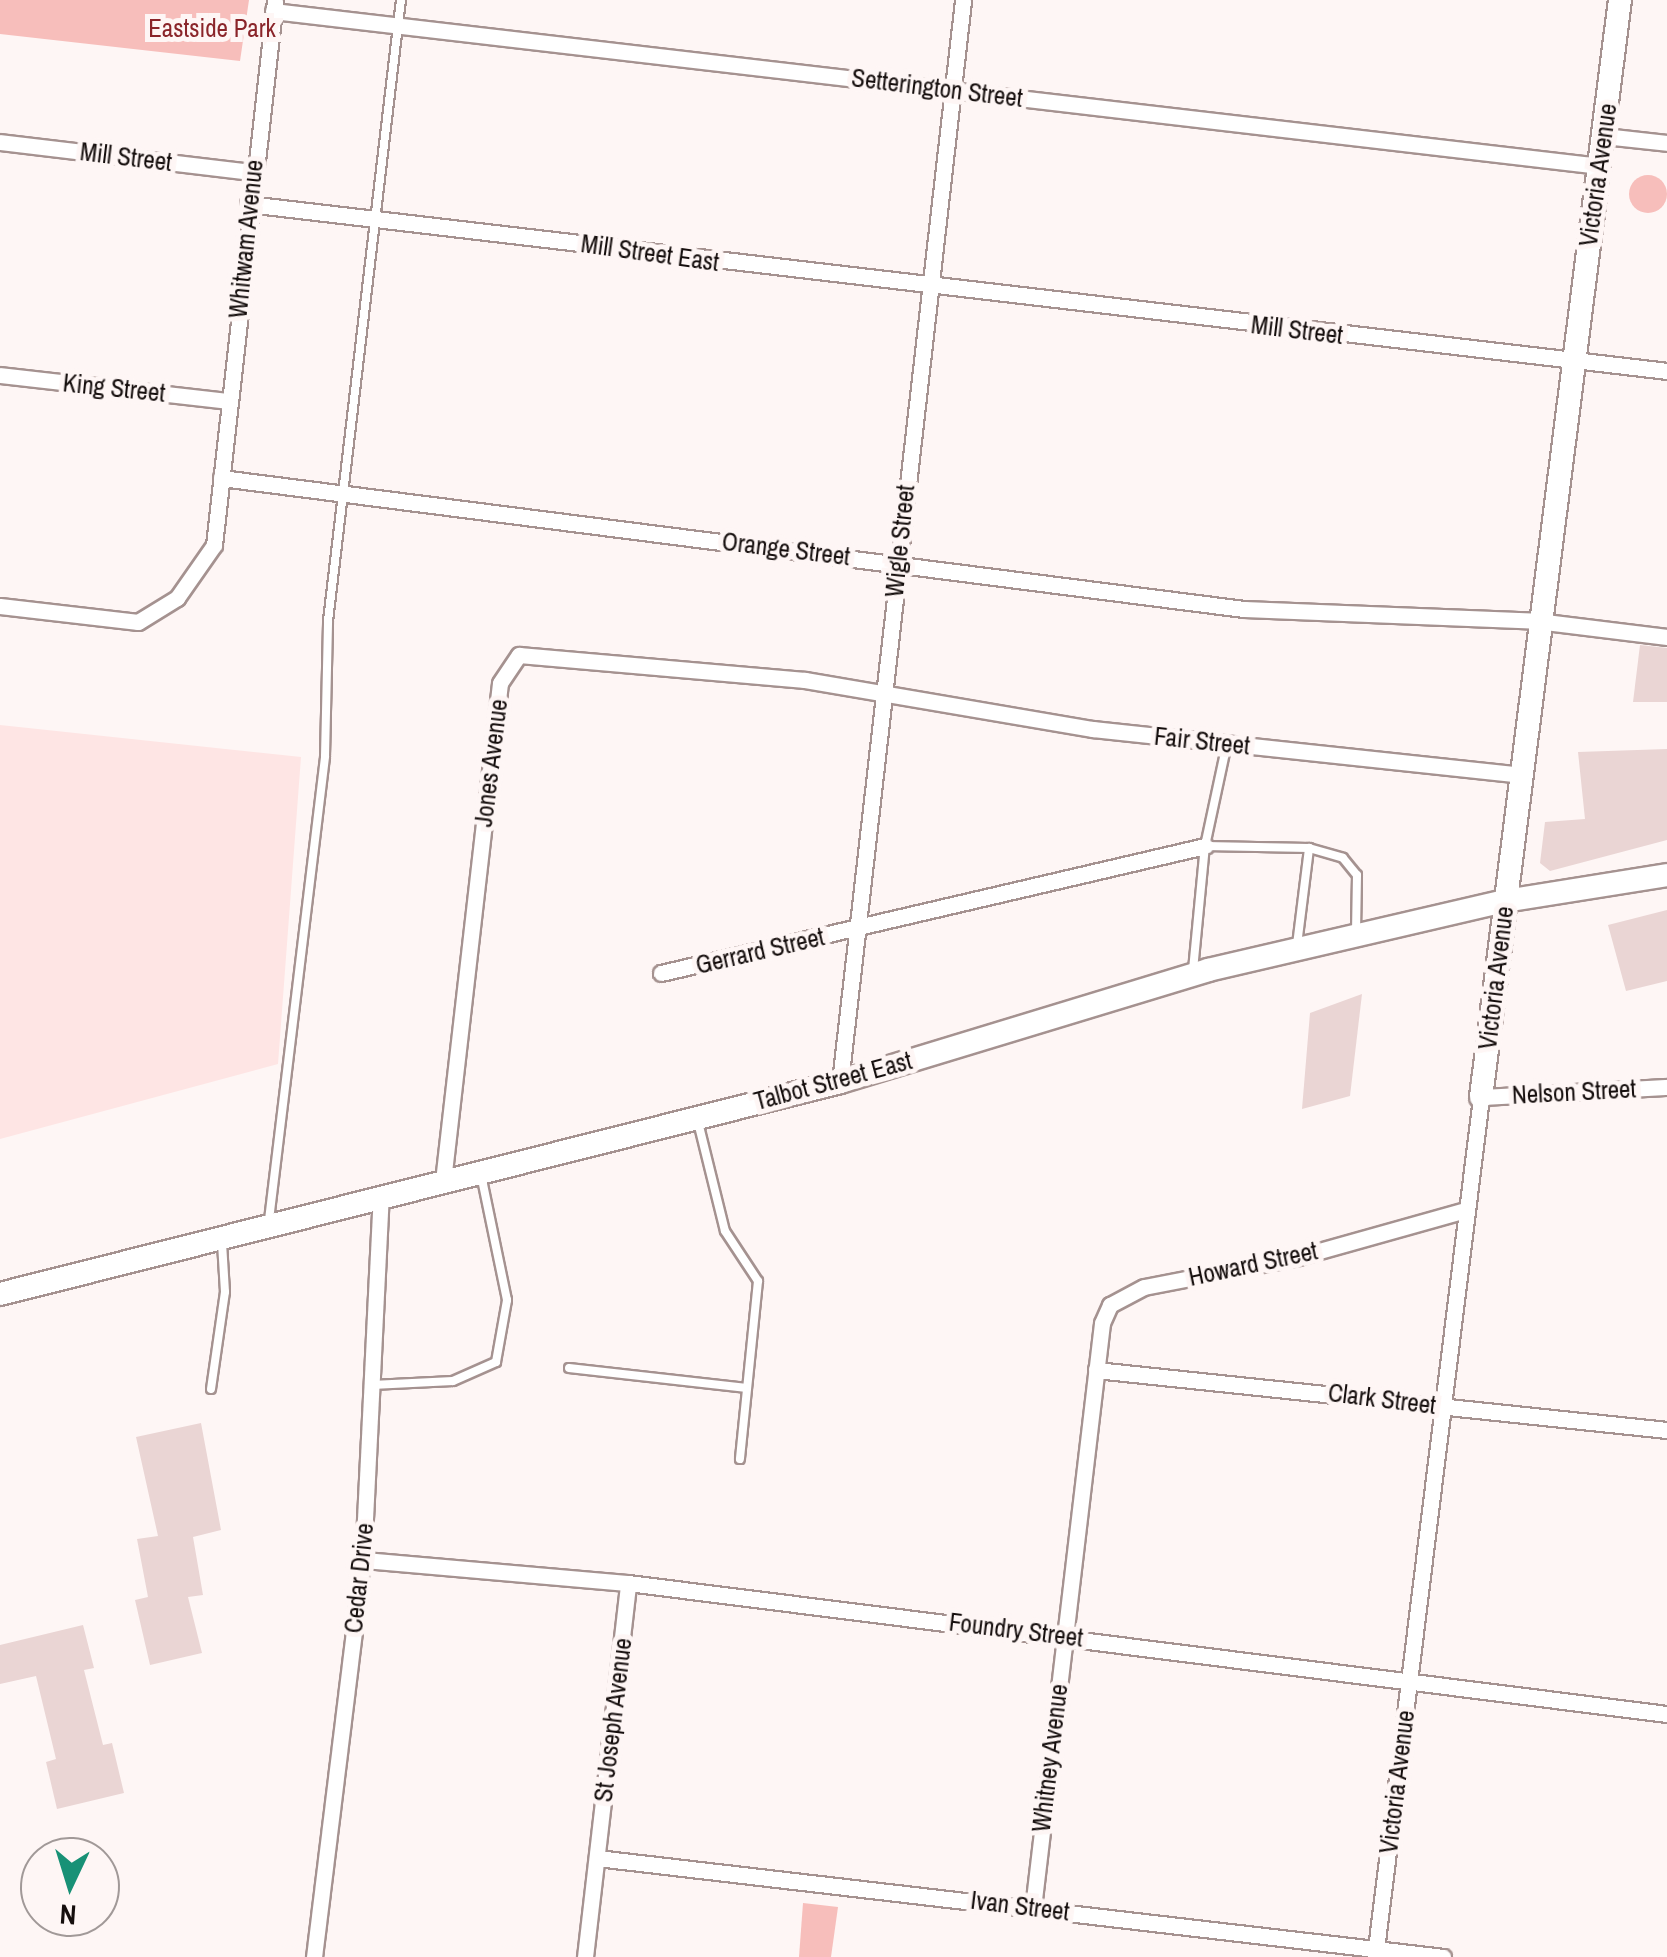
<!DOCTYPE html>
<style>
body{margin:0}
#map{position:relative;width:1667px;height:1957px;overflow:hidden;background:#fef6f5;font-family:"Archivo Narrow",sans-serif}
div>[style]{position:absolute}
.built>*{inset:0;background:#fee5e4}
.green>*{inset:0;background:#f7bebb}
.round{border-radius:50%}
.building>*{inset:0;background:#ead5d4}
.roads{filter:drop-shadow(2px 0 #a59290) drop-shadow(-2px 0 #a59290) drop-shadow(0 2px #a59290) drop-shadow(0 -2px #a59290)}
.lane>*{height:8px;margin:-4px;padding:0 4px;transform-origin:4px;border-radius:4px;background:#fff}
.street>*{height:15px;margin:-7.5px;padding:0 7.5px;transform-origin:7.5px;border-radius:7.5px;background:#fff}
.secondary>*{height:22px;margin:-11px;padding:0 11px;transform-origin:11px;border-radius:11px;background:#fff}
span{translate:-50% -50%;white-space:nowrap;text-align:center;line-height:1.15;-webkit-text-stroke:10px #fef6f5;paint-order:stroke}
.park-label{font-size:25px;color:#8a252a}
.street-label{font-size:25px;color:#150e0d}
.north{position:absolute;left:20px;top:1837px;width:100px;height:100px;box-sizing:border-box;background:#fef6f5;border:2px solid #a19998;border-radius:50%;rotate:184deg;font-size:28px;font-weight:700;line-height:40px;text-align:center;color:#150e0d}
.north::after{content:'';display:block;margin:auto;width:35px;height:45px;background:#189176;clip-path:polygon(50% 0,100% 100%,50% 72%,0 100%)}
</style>
<div id="map">
<div class="built">
<div style="clip-path:polygon(0 725px,301px 757px,278px 1064px,0 1139px)"></div>
</div>
<div class="green">
<div style="clip-path:polygon(0 0,249px 0,240px 61px,0 34px)"></div>
<div class="round" style="left:1629px;top:175px;width:38px;height:38px"></div>
<div style="clip-path:polygon(803px 1903px,838px 1907px,831px 1957px,799px 1957px)"></div>
</div>
<div class="building">
<div style="clip-path:polygon(1640px 645px,1667px 648px,1667px 702px,1633px 702px)"></div>
<div style="clip-path:polygon(1667px 749px,1667px 840px,1550px 871px,1540px 863px,1545px 822px,1585px 819px,1578px 752px)"></div>
<div style="clip-path:polygon(1667px 910px,1667px 981px,1626px 991px,1608px 925px)"></div>
<div style="clip-path:polygon(1362px 994px,1350px 1096px,1302px 1109px,1310px 1013px)"></div>
<div style="clip-path:polygon(201px 1423px,221px 1530px,193px 1537px,203px 1595px,188px 1597px,202px 1653px,150px 1665px,135px 1600px,148px 1597px,137px 1539px,158px 1536px,136px 1437px)"></div>
<div style="clip-path:polygon(83px 1625px,94px 1668px,84px 1670px,103px 1745px,112px 1743px,124px 1793px,57px 1809px,46px 1762px,56px 1759px,36px 1676px,0 1684px,0 1645px)"></div>
</div>
<div class="roads">
<div class="lane">
<div style="left:1205px;top:846px;width:104px;rotate:1.1deg"></div>
<div style="left:1309px;top:848px;width:35px;rotate:16deg"></div>
<div style="left:1343px;top:858px;width:22px;rotate:51deg"></div>
<div style="left:1357px;top:875px;width:57px;rotate:91deg"></div>
<div style="left:1297px;top:945px;width:98px;rotate:-82.9deg"></div>
<div style="left:1193px;top:970px;width:125px;rotate:-84.5deg"></div>
<div style="left:1205px;top:846px;width:105px;rotate:-77.9deg"></div>
<div style="left:698px;top:1122px;width:112px;rotate:76.1deg"></div>
<div style="left:725px;top:1231px;width:60px;rotate:56.6deg"></div>
<div style="left:758px;top:1281px;width:179px;rotate:95.8deg"></div>
<div style="left:269px;top:1220px;width:467px;rotate:-83.1deg"></div>
<div style="left:325px;top:756px;width:135px;rotate:-88.7deg"></div>
<div style="left:328px;top:621px;width:625px;rotate:-83.3deg"></div>
<div style="left:569px;top:1368px;width:179px;rotate:6.4deg"></div>
<div style="left:372px;top:1385px;width:81px;rotate:-2.8deg"></div>
<div style="left:453px;top:1381px;width:47px;rotate:-23.8deg"></div>
<div style="left:496px;top:1362px;width:63px;rotate:-79.9deg"></div>
<div style="left:507px;top:1300px;width:129px;rotate:-101.7deg"></div>
<div style="left:211px;top:1389px;width:98px;rotate:-81.8deg"></div>
<div style="left:225px;top:1292px;width:49px;rotate:-93.5deg"></div>
</div>
<div class="street">
<div style="left:273px;top:11px;width:1336px;rotate:6.66deg"></div>
<div style="left:1604px;top:136px;width:63px;rotate:6.3deg"></div>
<div style="left:0;top:142px;width:254px;rotate:6.8deg"></div>
<div style="left:248px;top:204px;width:1429px;rotate:6.71deg"></div>
<div style="left:0;top:375px;width:230px;rotate:6.5deg"></div>
<div style="left:221px;top:478px;width:1031px;rotate:7.3deg"></div>
<div style="left:1244px;top:609px;width:293px;rotate:2.3deg"></div>
<div style="left:1537px;top:621px;width:131px;rotate:7deg"></div>
<div style="left:0;top:606px;width:139px;rotate:6.6deg"></div>
<div style="left:138px;top:622px;width:46px;rotate:-31.6deg"></div>
<div style="left:177px;top:598px;width:65px;rotate:-55.1deg"></div>
<div style="left:214px;top:545px;width:548px;rotate:-83.61deg"></div>
<div style="left:661px;top:973px;width:559px;rotate:-13.14deg"></div>
<div style="left:840px;top:1082px;width:1089px;rotate:-83.51deg"></div>
<div style="left:443px;top:1181px;width:501px;rotate:-83.47deg"></div>
<div style="left:500px;top:683px;width:34px;rotate:-56deg"></div>
<div style="left:519px;top:655px;width:287px;rotate:5deg"></div>
<div style="left:805px;top:680px;width:292px;rotate:9.7deg"></div>
<div style="left:1093px;top:729px;width:432px;rotate:6.1deg"></div>
<div style="left:1096px;top:1370px;width:574px;rotate:6deg"></div>
<div style="left:363px;top:1560px;width:266px;rotate:5deg"></div>
<div style="left:628px;top:1583px;width:1047px;rotate:7.19deg"></div>
<div style="left:597px;top:1858px;width:852px;rotate:6.67deg"></div>
<div style="left:1033px;top:1908px;width:589px;rotate:-83.27deg"></div>
<div style="left:1102px;top:1323px;width:20px;rotate:-66deg"></div>
<div style="left:1110px;top:1305px;width:38px;rotate:-28deg"></div>
<div style="left:1144px;top:1287px;width:157px;rotate:-11deg"></div>
<div style="left:1298px;top:1257px;width:173px;rotate:-15.7deg"></div>
<div style="left:314px;top:1957px;width:400px;rotate:-83deg"></div>
<div style="left:363px;top:1560px;width:362px;rotate:-87.2deg"></div>
<div style="left:585px;top:1957px;width:376px;rotate:-83.4deg"></div>
<div style="left:1375px;top:1957px;width:867px;rotate:-82.97deg"></div>
<div style="left:1481px;top:1097px;width:186px;rotate:-3.1deg"></div>
</div>
<div class="secondary">
<div style="left:1481px;top:1097px;width:1106px;rotate:-82.78deg"></div>
<div style="left:0;top:1294px;width:866px;rotate:-14.16deg"></div>
<div style="left:840px;top:1082px;width:385px;rotate:-16.9deg"></div>
<div style="left:1208px;top:970px;width:305px;rotate:-13.1deg"></div>
<div style="left:1505px;top:901px;width:164px;rotate:-9.1deg"></div>
</div>
</div>
<div class="park-label">
<span style="left:212px;top:28px">Eastside Park</span>
</div>
<div class="street-label">
<span style="left:937px;top:88px;rotate:7deg">Setterington Street</span>
<span style="left:126px;top:157px;rotate:7deg">Mill Street</span>
<span style="left:1598px;top:175px;rotate:-82deg">Victoria Avenue</span>
<span style="left:246px;top:239px;rotate:-84deg">Whitwam Avenue</span>
<span style="left:650px;top:253px;rotate:8deg">Mill Street East</span>
<span style="left:1297px;top:330px;rotate:7deg">Mill Street</span>
<span style="left:114px;top:388px;rotate:6deg">King Street</span>
<span style="left:900px;top:541px;rotate:-84deg">Wigle Street</span>
<span style="left:786px;top:549px;rotate:7deg">Orange Street</span>
<span style="left:1202px;top:741px;rotate:6deg">Fair Street</span>
<span style="left:491px;top:763px;rotate:-83deg">Jones Avenue</span>
<span style="left:760px;top:951px;rotate:-13deg">Gerrard Street</span>
<span style="left:1496px;top:978px;rotate:-83deg">Victoria Avenue</span>
<span style="left:833px;top:1081px;rotate:-15deg">Talbot Street East</span>
<span style="left:1574px;top:1092px;rotate:-3deg">Nelson Street</span>
<span style="left:1253px;top:1264px;rotate:-12deg">Howard Street</span>
<span style="left:1382px;top:1399px;rotate:7deg">Clark Street</span>
<span style="left:359px;top:1578px;rotate:-84deg">Cedar Drive</span>
<span style="left:1016px;top:1630px;rotate:7deg">Foundry Street</span>
<span style="left:613px;top:1720px;rotate:-83deg">St Joseph Avenue</span>
<span style="left:1050px;top:1758px;rotate:-83deg">Whitney Avenue</span>
<span style="left:1397px;top:1782px;rotate:-83deg">Victoria Avenue</span>
<span style="left:1020px;top:1906px;rotate:7deg">Ivan Street</span>
</div>
<div class="north">N</div>
</div>
